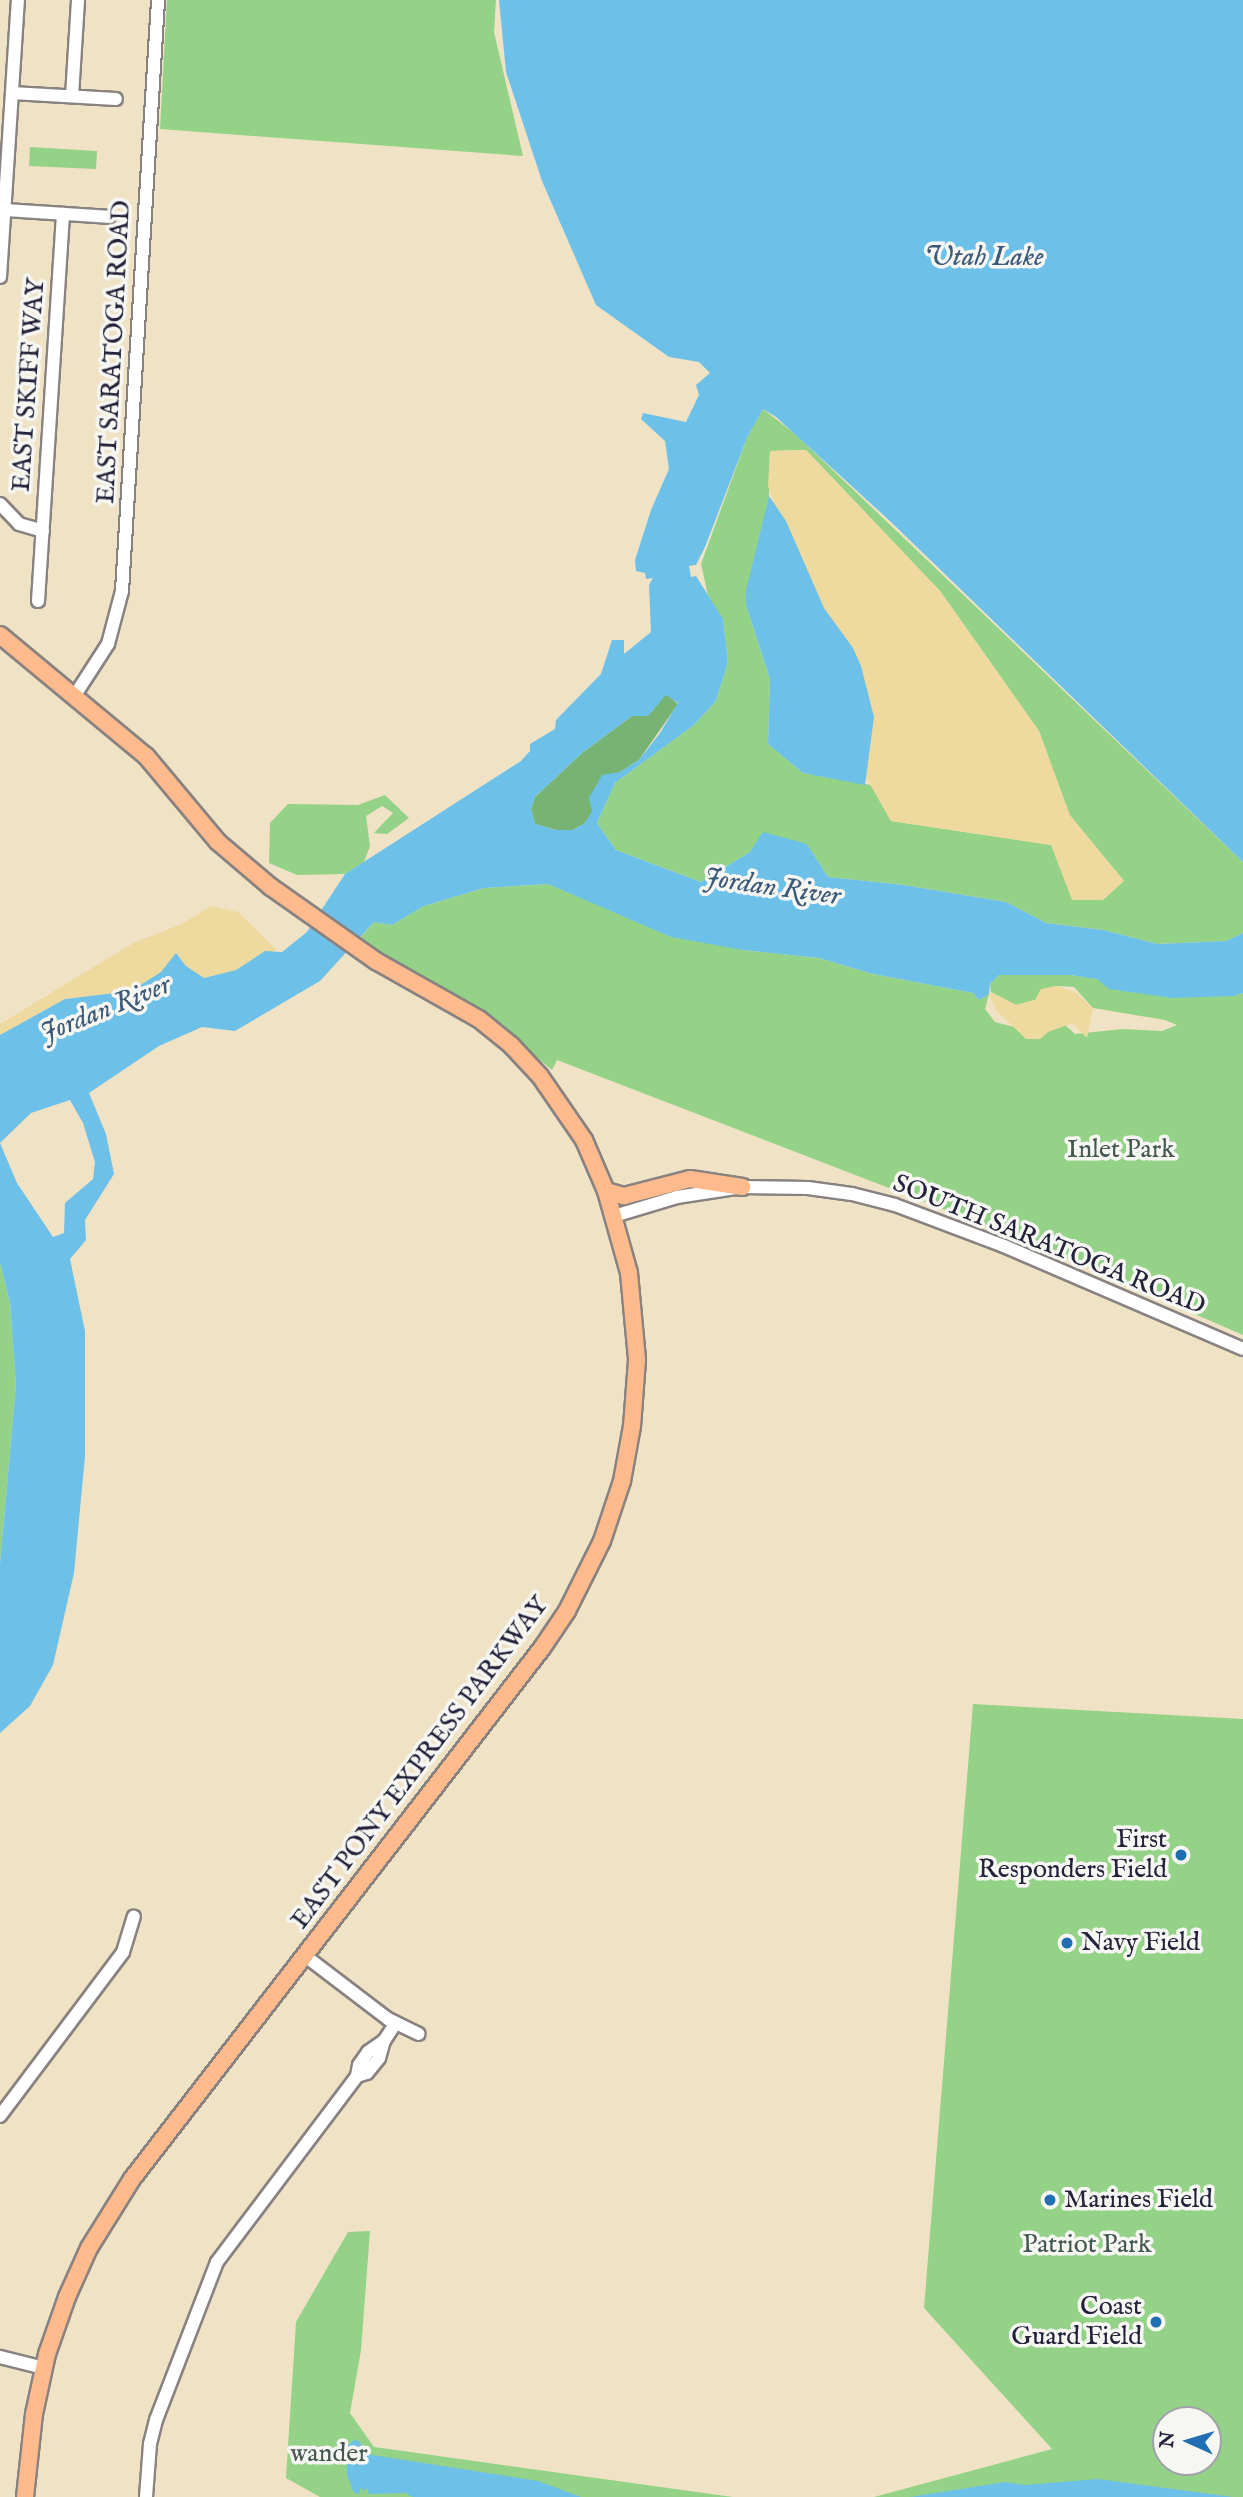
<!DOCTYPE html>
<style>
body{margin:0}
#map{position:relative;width:1243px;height:2497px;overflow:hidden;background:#efe2c5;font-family:"IM FELL English",serif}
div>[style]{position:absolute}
.green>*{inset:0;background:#94d288}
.forest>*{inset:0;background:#77b474}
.sand>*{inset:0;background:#eeda9e}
.water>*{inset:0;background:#6dc1e9}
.roads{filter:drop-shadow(2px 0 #888280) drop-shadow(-2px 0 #888280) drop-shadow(0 2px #888280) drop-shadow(0 -2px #888280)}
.minor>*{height:12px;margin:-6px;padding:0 6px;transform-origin:6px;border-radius:6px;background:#fff}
.major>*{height:16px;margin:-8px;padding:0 8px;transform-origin:8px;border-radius:8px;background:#fcba8d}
.dots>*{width:19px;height:19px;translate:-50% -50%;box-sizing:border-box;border:4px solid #f6f6f2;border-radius:50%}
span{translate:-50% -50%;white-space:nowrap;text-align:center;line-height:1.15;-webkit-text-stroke:7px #f6f6f2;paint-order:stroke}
.street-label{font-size:26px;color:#22223b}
.park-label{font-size:26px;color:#445752}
.poi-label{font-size:26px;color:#22223b}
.right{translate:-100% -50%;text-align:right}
.left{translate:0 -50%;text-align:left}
.water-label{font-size:28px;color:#3c5a78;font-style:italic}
.north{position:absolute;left:1152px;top:2406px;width:70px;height:70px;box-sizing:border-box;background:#f6f6f2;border:2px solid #a1a1a9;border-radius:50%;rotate:274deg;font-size:19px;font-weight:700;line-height:28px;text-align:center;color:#22223b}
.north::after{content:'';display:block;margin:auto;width:24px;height:32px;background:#1f6fb2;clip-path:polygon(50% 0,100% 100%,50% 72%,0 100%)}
</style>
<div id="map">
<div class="green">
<div style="clip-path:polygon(167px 0,496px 0,494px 32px,523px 156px,160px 129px)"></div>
<div style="clip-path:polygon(30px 147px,97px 151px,96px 169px,29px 166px)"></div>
<div style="clip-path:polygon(evenodd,763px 409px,795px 434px,1243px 862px,1243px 933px,1226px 941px,1158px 944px,1103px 930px,1046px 923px,1006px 902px,904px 885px,828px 877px,807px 844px,750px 852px,701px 882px,616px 850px,597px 823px,615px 783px,694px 725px,716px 701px,728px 662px,723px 620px,708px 595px,701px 564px,747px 438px,763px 409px,806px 450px,940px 591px,1039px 731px,1069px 815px,1124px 881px,1051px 845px,891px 821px,871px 785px,803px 773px,768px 744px,770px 679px,746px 605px,769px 496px,770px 451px,806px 450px)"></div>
<div style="clip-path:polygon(385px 795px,409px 818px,387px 834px,374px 833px,393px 813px,382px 806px,366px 816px,370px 846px,364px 862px,345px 874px,297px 875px,269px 863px,270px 823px,288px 804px,358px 805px)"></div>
<div style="clip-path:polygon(548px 884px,603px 907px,743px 950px,819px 958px,873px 974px,973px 993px,979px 1000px,989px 994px,985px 1009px,995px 1022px,1041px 1034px,1064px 1024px,1075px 1034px,1123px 1029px,1162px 1031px,1177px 1025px,1165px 1020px,1093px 1008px,1074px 987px,1056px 986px,1035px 1000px,1016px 1005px,991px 992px,990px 984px,999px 975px,1070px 975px,1234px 996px,1243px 993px,1243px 1335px,1029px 1242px,557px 1060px,552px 1070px,477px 1008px,386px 959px,359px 939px,374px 922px,392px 925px,424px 906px,484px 888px)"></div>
<div style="clip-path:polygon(0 1262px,10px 1303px,16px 1385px,0 1564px)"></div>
<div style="clip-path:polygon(evenodd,973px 1704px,1243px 1719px,1243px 2497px,874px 2497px,1052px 2449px,924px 2308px,973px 1704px,1166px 2420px,1208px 2420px,1208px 2462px,1166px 2462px,1166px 2420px)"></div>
<div style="clip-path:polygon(370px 2231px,361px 2350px,350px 2413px,374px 2447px,733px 2497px,320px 2497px,286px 2478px,296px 2322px,348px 2232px)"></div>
</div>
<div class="forest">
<div style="clip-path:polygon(666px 694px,678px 704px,639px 760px,620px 772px,585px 823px,573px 830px,556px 830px,535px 824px,531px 809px,535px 797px,582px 753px,632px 716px,648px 716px)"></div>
</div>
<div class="sand">
<div style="clip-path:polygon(806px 450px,940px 591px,1039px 731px,1070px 815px,1124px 881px,1103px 900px,1072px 900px,1051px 845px,891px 821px,866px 777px,768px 486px,770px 451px)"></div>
<div style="clip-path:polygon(211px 906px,238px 912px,277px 950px,236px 970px,204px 978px,186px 966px,176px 953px,161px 973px,131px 991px,65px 999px,0 1035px,0 1024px,15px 1015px,133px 943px,182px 924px)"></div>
<div style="clip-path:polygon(1056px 986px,1075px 992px,1093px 1008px,1087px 1038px,1073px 1023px,1048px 1032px,1040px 1039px,1026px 1039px,996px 1010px,989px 994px,991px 992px,1016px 1005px,1035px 1000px,1041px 989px)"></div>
</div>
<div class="water">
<div style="clip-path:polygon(evenodd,499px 0,1243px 0,1243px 862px,891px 522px,776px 417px,763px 409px,747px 438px,705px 547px,696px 565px,689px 566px,691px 577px,696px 576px,723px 619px,728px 662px,716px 701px,694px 725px,615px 783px,597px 823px,616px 850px,701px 882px,750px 852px,763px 832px,807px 844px,828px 877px,904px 885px,1006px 902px,1046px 923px,1103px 930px,1158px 944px,1226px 941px,1243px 933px,1243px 993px,1234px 996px,1172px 998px,1109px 989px,1097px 979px,1070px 975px,999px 975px,990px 984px,989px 994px,979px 1000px,973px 993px,873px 974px,819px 958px,743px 950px,671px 937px,548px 884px,484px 888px,424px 906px,392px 925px,374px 922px,320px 981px,235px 1031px,202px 1027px,159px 1046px,89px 1093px,106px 1134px,114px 1174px,85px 1220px,86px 1240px,70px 1259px,85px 1331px,85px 1456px,74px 1573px,53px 1665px,30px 1706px,0 1733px,0 1564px,16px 1385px,10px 1303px,0 1262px,0 1035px,65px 999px,131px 991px,161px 972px,176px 953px,186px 966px,204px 978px,236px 970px,265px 951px,282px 952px,307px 932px,345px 874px,521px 761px,530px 751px,530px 744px,555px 729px,556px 720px,601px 674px,612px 640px,624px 640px,624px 654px,651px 632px,649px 585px,653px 578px,646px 579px,645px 573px,636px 571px,635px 560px,651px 510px,669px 469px,665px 441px,641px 419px,643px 413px,686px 422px,699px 395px,696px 385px,710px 373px,699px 362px,669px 357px,596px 305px,542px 181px,506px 72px,499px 0,666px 695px,678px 703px,660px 733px,639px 760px,620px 772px,602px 775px,589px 798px,592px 811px,585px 823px,573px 830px,556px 830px,535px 824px,531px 809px,535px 797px,582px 753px,632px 716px,648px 716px,666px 695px,499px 0,70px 1100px,83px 1123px,95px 1162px,93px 1179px,65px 1203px,64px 1233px,53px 1237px,17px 1183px,0 1143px,31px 1113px,70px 1100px)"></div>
<div style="clip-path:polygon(769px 496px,786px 521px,824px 608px,853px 648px,861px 666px,874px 717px,865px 785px,803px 773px,768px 744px,770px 679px,746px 605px,746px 591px)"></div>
<div style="clip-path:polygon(354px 2440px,359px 2441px,366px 2454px,538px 2481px,581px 2497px,413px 2497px,405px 2493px,369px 2494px,367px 2488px,364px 2491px,361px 2487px,359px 2494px,354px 2493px,347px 2475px,346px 2447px)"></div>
<div style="clip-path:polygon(1098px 2479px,1233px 2497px,910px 2497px,1005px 2482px,1025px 2485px)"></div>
</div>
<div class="roads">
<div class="minor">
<div style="left:12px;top:93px;width:104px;rotate:3.3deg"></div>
<div style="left:72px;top:96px;width:96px;rotate:-86.4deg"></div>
<div style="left:4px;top:210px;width:105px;rotate:3.8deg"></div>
<div style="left:0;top:277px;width:278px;rotate:-86.3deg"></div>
<div style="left:0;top:504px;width:28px;rotate:46deg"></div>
<div style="left:19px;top:524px;width:25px;rotate:16deg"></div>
<div style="left:38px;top:601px;width:388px;rotate:-86.3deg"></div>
<div style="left:75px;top:695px;width:61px;rotate:-57.1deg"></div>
<div style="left:108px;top:644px;width:55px;rotate:-75.2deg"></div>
<div style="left:122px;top:591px;width:592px;rotate:-86.51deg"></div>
<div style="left:614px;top:1216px;width:66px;rotate:-16.8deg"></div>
<div style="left:677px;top:1197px;width:66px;rotate:-8.7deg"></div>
<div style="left:742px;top:1187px;width:66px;rotate:0.9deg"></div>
<div style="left:808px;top:1188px;width:44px;rotate:7.8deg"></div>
<div style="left:852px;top:1194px;width:44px;rotate:14.3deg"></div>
<div style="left:895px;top:1205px;width:116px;rotate:20.6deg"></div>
<div style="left:1004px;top:1246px;width:260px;rotate:23.3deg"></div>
<div style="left:304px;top:1955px;width:106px;rotate:37.3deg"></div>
<div style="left:388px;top:2019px;width:34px;rotate:26deg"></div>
<div style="left:357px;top:2076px;width:10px;rotate:-17deg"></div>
<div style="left:367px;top:2073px;width:19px;rotate:-51deg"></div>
<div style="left:379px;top:2058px;width:18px;rotate:-74deg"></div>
<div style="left:384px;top:2041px;width:20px;rotate:-57deg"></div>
<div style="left:0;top:2116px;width:205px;rotate:-53.1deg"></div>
<div style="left:123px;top:1952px;width:37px;rotate:-73deg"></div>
<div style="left:0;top:2357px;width:45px;rotate:14deg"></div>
<div style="left:146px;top:2497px;width:53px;rotate:-85.7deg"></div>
<div style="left:150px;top:2444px;width:25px;rotate:-76deg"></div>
<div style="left:156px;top:2420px;width:169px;rotate:-68.9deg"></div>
<div style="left:217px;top:2262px;width:233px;rotate:-53deg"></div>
<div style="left:357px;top:2076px;width:11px;rotate:-80deg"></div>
<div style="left:359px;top:2065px;width:16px;rotate:-55deg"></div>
<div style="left:368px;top:2052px;width:19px;rotate:-35deg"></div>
</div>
<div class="major">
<div style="left:0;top:635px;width:190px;rotate:39.7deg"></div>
<div style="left:146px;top:756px;width:112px;rotate:50.1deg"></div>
<div style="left:218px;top:842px;width:70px;rotate:40.3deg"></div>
<div style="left:271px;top:887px;width:128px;rotate:35.2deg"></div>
<div style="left:376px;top:961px;width:118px;rotate:29.4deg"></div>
<div style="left:479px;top:1019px;width:41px;rotate:39.1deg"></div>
<div style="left:511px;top:1045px;width:42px;rotate:46.9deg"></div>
<div style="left:540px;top:1076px;width:78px;rotate:55.5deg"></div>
<div style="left:584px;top:1140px;width:56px;rotate:66.7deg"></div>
<div style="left:606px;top:1191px;width:85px;rotate:74.3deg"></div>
<div style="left:629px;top:1273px;width:87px;rotate:84.7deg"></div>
<div style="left:637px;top:1360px;width:66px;rotate:94.3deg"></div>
<div style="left:632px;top:1426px;width:56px;rotate:100.3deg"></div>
<div style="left:622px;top:1481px;width:63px;rotate:108.4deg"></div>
<div style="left:602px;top:1541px;width:78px;rotate:116.6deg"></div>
<div style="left:567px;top:1611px;width:45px;rotate:124deg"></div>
<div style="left:542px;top:1648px;width:671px;rotate:127.67deg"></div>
<div style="left:132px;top:2179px;width:81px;rotate:121.9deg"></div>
<div style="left:89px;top:2248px;width:54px;rotate:114.2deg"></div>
<div style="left:67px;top:2297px;width:60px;rotate:109.3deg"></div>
<div style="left:47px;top:2354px;width:61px;rotate:102.2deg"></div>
<div style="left:34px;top:2414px;width:83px;rotate:96.2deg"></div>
<div style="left:606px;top:1191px;width:19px;rotate:16deg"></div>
<div style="left:624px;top:1196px;width:68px;rotate:-14.4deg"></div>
<div style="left:690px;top:1179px;width:53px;rotate:8.7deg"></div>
</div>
</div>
<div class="dots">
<div style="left:1181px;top:1855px;background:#1f6fb2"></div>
<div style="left:1067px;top:1943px;background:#1f6fb2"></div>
<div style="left:1050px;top:2200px;background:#1f6fb2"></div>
<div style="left:1156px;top:2322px;background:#1f6fb2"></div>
</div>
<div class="street-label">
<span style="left:114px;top:352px;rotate:-87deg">EAST SARATOGA ROAD</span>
<span style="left:29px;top:385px;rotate:-86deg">EAST SKIFF WAY</span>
<span style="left:1049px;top:1245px;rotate:22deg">SOUTH SARATOGA ROAD</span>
<span style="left:420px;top:1763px;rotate:-53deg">EAST PONY EXPRESS PARKWAY</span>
</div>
<div class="park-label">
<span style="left:1121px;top:1150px">Inlet Park</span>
<span style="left:1087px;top:2245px">Patriot Park</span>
<span style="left:329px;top:2454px">wander</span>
</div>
<div class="poi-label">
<span class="right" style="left:1167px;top:1855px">First<br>Responders Field</span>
<span class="left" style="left:1081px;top:1943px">Navy Field</span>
<span class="left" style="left:1064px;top:2200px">Marines Field</span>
<span class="right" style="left:1142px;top:2322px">Coast<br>Guard Field</span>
</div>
<div class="water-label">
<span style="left:984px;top:258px">Utah Lake</span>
<span style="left:772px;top:888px;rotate:8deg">Jordan River</span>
<span style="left:106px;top:1010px;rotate:-22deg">Jordan River</span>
</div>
<div class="north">N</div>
</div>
